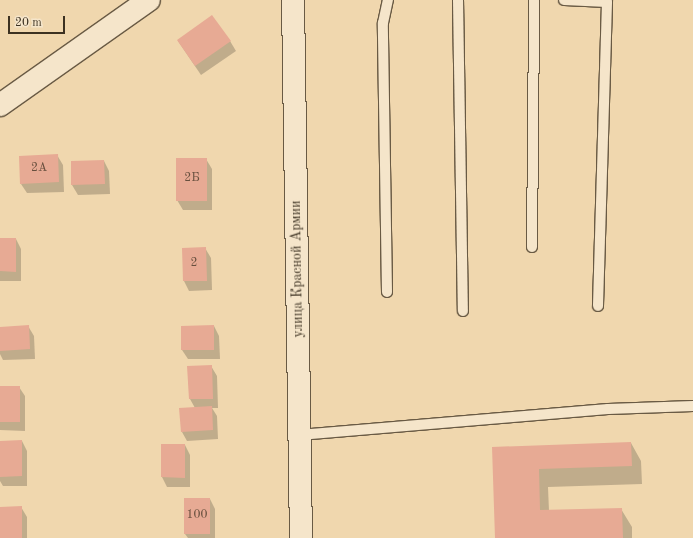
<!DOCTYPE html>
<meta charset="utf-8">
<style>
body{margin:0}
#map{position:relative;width:693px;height:538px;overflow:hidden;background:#f0d7ae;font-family:"Old Standard TT",serif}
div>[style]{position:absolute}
.shadow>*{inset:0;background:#0003}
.building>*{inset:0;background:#e7aa94}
.roads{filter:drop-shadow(1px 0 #695a44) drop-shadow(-1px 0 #695a44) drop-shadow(0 1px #695a44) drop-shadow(0 -1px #695a44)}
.lane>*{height:10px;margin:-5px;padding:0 5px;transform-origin:5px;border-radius:5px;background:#f5e5ca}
.secondary>*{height:22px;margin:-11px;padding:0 11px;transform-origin:11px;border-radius:11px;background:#f5e5ca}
span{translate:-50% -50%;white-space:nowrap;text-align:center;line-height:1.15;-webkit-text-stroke:3px #f5e5ca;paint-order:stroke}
.number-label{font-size:12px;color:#674f3e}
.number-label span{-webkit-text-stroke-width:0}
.street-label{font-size:14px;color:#3c3121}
.scale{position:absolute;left:8px;top:16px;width:57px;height:18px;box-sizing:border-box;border:2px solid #3c3121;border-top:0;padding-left:5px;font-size:12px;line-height:14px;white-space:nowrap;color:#3c3121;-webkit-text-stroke:3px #f5e5ca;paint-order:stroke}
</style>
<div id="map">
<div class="shadow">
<div style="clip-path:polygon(178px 41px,230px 41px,236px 51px,201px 75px)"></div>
<div style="clip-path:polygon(57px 155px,63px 165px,64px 192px,27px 193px,21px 184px)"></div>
<div style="clip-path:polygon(206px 159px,212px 169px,212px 210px,183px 210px,177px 200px)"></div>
<div style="clip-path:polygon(104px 161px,109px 171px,110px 194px,78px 195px,72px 185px,72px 162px)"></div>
<div style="clip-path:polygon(0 239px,16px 239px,21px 249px,21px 281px,0 281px)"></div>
<div style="clip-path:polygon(205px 248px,211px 258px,212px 290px,189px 291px,184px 281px,183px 249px)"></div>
<div style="clip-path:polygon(28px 326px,34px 336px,35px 359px,3px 360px,0 354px,0 328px)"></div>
<div style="clip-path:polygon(214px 326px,219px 336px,220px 359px,188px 359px,182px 350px)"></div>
<div style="clip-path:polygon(211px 366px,217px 376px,218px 408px,212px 408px,217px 416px,218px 439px,187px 441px,182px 432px,195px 408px,190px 399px)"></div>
<div style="clip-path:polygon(0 387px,19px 387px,25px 396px,25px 431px,0 430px)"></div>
<div style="clip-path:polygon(22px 441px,27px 451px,27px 486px,3px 486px,0 481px,0 442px)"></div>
<div style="clip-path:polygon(631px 443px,641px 461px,642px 484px,548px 487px,549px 511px,621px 509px,632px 527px,632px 538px,496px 538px,493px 448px)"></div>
<div style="clip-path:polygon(162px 445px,185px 445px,190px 455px,190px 487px,167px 487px,162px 477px)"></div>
<div style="clip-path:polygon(185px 499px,210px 499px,215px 509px,215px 538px,188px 538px,185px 534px)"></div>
<div style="clip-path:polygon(21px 507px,27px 517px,27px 538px,0 538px,0 508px)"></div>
</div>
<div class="building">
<div style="clip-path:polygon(212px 15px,231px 41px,195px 66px,177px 40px)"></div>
<div style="clip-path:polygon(58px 154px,59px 182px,20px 184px,19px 156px)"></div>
<div style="clip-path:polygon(176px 158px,207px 158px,207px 201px,176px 201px)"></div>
<div style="clip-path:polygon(104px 160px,105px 184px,71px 185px,71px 161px)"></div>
<div style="clip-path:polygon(0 238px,16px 238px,16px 272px,0 271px)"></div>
<div style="clip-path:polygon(206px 247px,207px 281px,183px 281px,182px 248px)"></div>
<div style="clip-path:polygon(29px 325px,30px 349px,0 351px,0 327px)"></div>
<div style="clip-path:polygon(214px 325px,214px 350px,181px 350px,181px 326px)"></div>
<div style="clip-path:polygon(212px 365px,213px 399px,189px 399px,187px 366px)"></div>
<div style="clip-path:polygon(0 386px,20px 386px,20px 422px,0 422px)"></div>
<div style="clip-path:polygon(212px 406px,213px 430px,181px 432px,179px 408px)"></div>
<div style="clip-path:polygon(22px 440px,22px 476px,0 477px,0 441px)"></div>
<div style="clip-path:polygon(631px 442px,632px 466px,539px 469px,540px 510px,622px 508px,623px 538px,495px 538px,492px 447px)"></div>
<div style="clip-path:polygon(161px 444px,185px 444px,185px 478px,161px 477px)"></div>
<div style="clip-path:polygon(184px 498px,210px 498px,210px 534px,184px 534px)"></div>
<div style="clip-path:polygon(22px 506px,22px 538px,0 538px,0 507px)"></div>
</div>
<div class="roads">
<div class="lane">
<div style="left:458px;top:0;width:311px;rotate:89.1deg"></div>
<div style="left:564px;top:0;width:43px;rotate:2.7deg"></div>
<div style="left:607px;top:2px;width:304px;rotate:91.7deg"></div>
<div style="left:532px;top:247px;width:247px;rotate:-89.5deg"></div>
<div style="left:387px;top:292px;width:269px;rotate:-90.9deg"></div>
<div style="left:383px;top:23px;width:24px;rotate:-78deg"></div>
<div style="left:299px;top:435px;width:310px;rotate:-4.8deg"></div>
<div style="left:608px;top:409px;width:85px;rotate:-2deg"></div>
</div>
<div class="secondary">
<div style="left:293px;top:0;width:538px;rotate:89.15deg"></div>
<div style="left:0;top:105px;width:182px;rotate:-35.2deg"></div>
</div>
</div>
<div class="number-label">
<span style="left:39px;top:169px">2А</span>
<span style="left:192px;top:179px">2Б</span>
<span style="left:194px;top:264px">2</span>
<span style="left:197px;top:516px">100</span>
</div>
<div class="street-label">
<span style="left:297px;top:269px;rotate:-91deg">улица Красной Армии</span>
</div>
<div class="scale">20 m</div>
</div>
